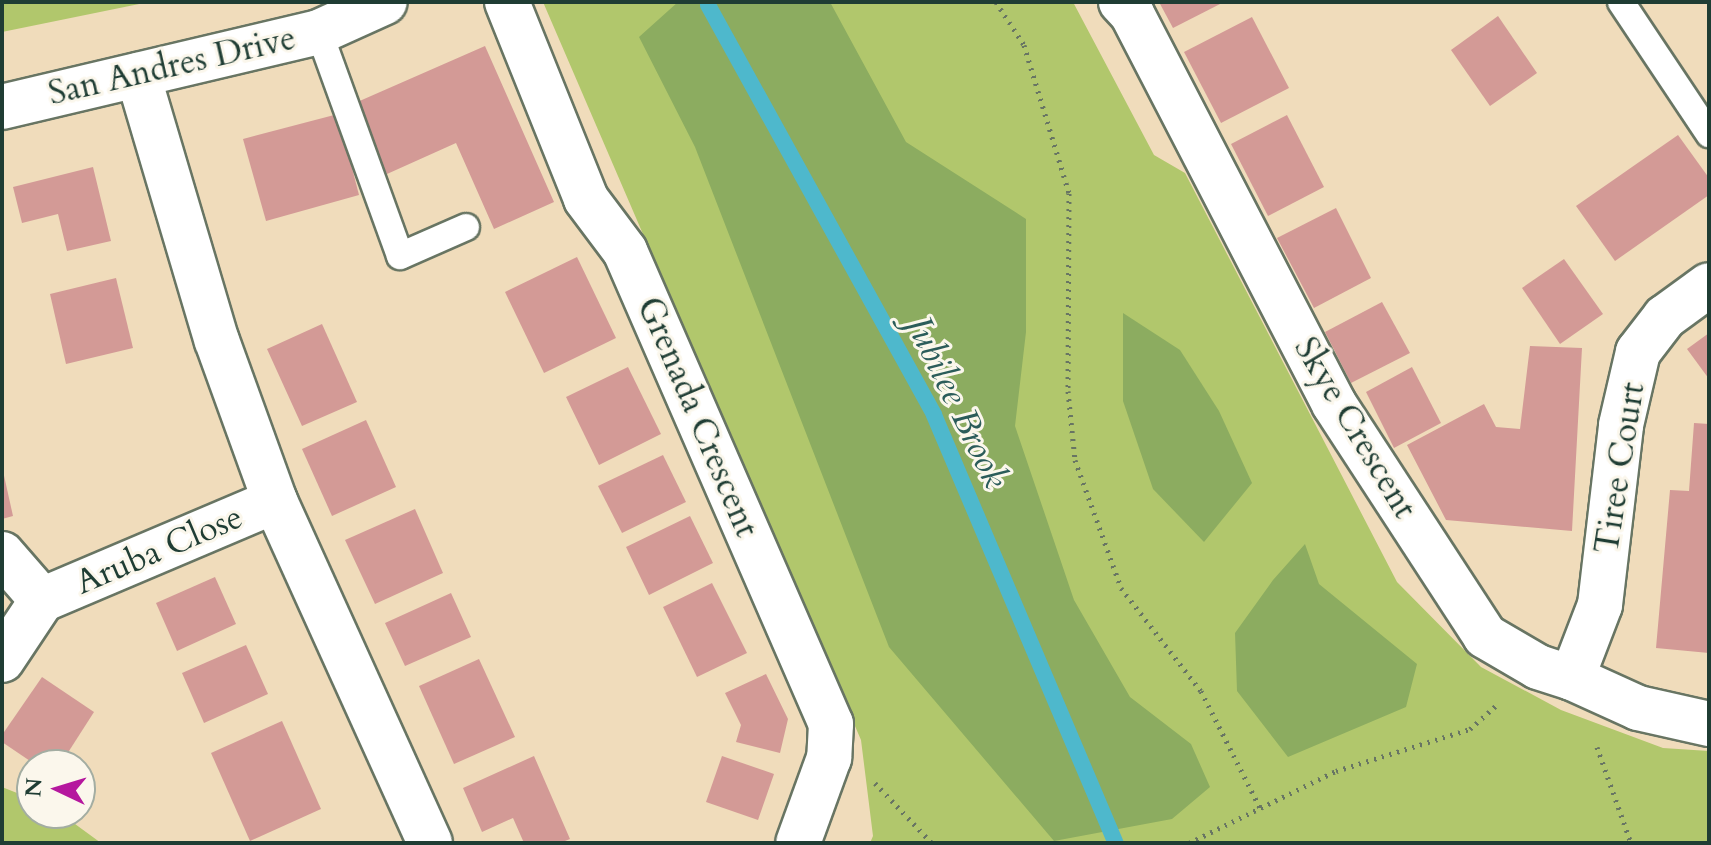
<!DOCTYPE html>
<style>
body{margin:0}
#map{position:relative;width:1711px;height:845px;overflow:hidden;background:#f0dcbb;font-family:Cardo,serif}
div>[style]{position:absolute}
.green>*{inset:0;background:#b1c76c}
.forest>*{inset:0;background:#8cac60}
.stream>*{height:16px;margin:-8px;padding:0 8px;transform-origin:8px;border-radius:8px;background:#4eb8cc}
.building>*{inset:0;background:#d39a96}
.path>*{height:5px;margin-top:-2.5px;transform-origin:0;background:repeating-linear-gradient(90deg,#687563 0 2px,transparent 0 8px)}
.roads{filter:drop-shadow(2px 0 #687563) drop-shadow(-2px 0 #687563) drop-shadow(0 2px #687563) drop-shadow(0 -2px #687563)}
.lane>*{height:26px;margin:-13px;padding:0 13px;transform-origin:13px;border-radius:13px;background:#fff}
.street>*{height:44px;margin:-22px;padding:0 22px;transform-origin:22px;border-radius:22px;background:#fff}
span{translate:-50% -50%;white-space:nowrap;text-align:center;line-height:1.15;-webkit-text-stroke:6px #fbf7ec;paint-order:stroke}
.street-label{font-size:34px;color:#1f3d34}
.water-label{font-size:36px;color:#2b5c5a;font-style:italic}
.frame{position:absolute;inset:0;border:4px solid #1f3d34;pointer-events:none}
.north{position:absolute;left:16px;top:749px;width:80px;height:80px;box-sizing:border-box;background:#fbf7ec;border:2px solid #a3ada2;border-radius:50%;rotate:274deg;font-size:22px;font-weight:700;line-height:32px;text-align:center;color:#1f3d34}
.north::after{content:'';display:block;margin:auto;width:28px;height:36px;background:#b5179e;clip-path:polygon(50% 0,100% 100%,50% 72%,0 100%)}
</style>
<div id="map">
<div class="green">
<div style="clip-path:polygon(2px 2px,149px 2px,2px 32px)"></div>
<div style="clip-path:polygon(543px 2px,1073px 2px,1154px 155px,1185px 173px,1397px 582px,1481px 667px,1561px 710px,1663px 748px,1709px 751px,1709px 843px,870px 843px,873px 836px,861px 740px)"></div>
<div style="clip-path:polygon(2px 787px,32px 799px,32px 813px,60px 813px,101px 843px,2px 843px)"></div>
</div>
<div class="forest">
<div style="clip-path:polygon(678px 2px,830px 2px,906px 142px,1026px 219px,1026px 332px,1015px 426px,1074px 600px,1130px 697px,1191px 744px,1210px 787px,1172px 819px,1054px 841px,889px 647px,695px 147px,639px 37px)"></div>
<div style="clip-path:polygon(1123px 313px,1180px 350px,1219px 411px,1252px 483px,1204px 542px,1153px 489px,1123px 401px)"></div>
<div style="clip-path:polygon(1305px 544px,1319px 584px,1417px 664px,1406px 707px,1288px 757px,1237px 691px,1235px 633px,1273px 580px)"></div>
</div>
<div class="stream">
<div style="left:708px;top:5px;width:468px;rotate:61.1deg"></div>
<div style="left:934px;top:415px;width:465px;rotate:67deg"></div>
</div>
<div class="building">
<div style="clip-path:polygon(1159px 2px,1224px 2px,1173px 28px)"></div>
<div style="clip-path:polygon(1498px 16px,1537px 73px,1490px 106px,1451px 50px)"></div>
<div style="clip-path:polygon(1252px 17px,1289px 88px,1221px 123px,1184px 52px)"></div>
<div style="clip-path:polygon(485px 46px,554px 202px,494px 229px,456px 143px,387px 174px,355px 103px)"></div>
<div style="clip-path:polygon(338px 114px,359px 195px,266px 221px,243px 139px)"></div>
<div style="clip-path:polygon(1287px 115px,1324px 187px,1268px 216px,1231px 144px)"></div>
<div style="clip-path:polygon(1678px 135px,1709px 178px,1709px 195px,1615px 261px,1576px 206px)"></div>
<div style="clip-path:polygon(93px 167px,111px 241px,67px 251px,58px 214px,22px 223px,13px 187px)"></div>
<div style="clip-path:polygon(1336px 208px,1371px 278px,1314px 308px,1277px 238px)"></div>
<div style="clip-path:polygon(577px 257px,616px 338px,544px 373px,505px 292px)"></div>
<div style="clip-path:polygon(1564px 259px,1603px 314px,1560px 344px,1522px 288px)"></div>
<div style="clip-path:polygon(116px 278px,133px 348px,66px 364px,50px 294px)"></div>
<div style="clip-path:polygon(1382px 302px,1410px 353px,1351px 383px,1325px 332px)"></div>
<div style="clip-path:polygon(322px 324px,357px 402px,302px 426px,267px 349px)"></div>
<div style="clip-path:polygon(1709px 333px,1709px 379px,1687px 349px)"></div>
<div style="clip-path:polygon(1530px 346px,1582px 348px,1572px 531px,1446px 520px,1407px 445px,1484px 404px,1496px 427px,1520px 429px)"></div>
<div style="clip-path:polygon(628px 367px,661px 434px,599px 465px,566px 397px)"></div>
<div style="clip-path:polygon(1412px 367px,1441px 423px,1394px 448px,1366px 392px)"></div>
<div style="clip-path:polygon(366px 420px,396px 487px,332px 516px,302px 449px)"></div>
<div style="clip-path:polygon(1694px 423px,1709px 424px,1709px 653px,1656px 648px,1670px 490px,1689px 491px)"></div>
<div style="clip-path:polygon(663px 455px,686px 502px,622px 533px,598px 486px)"></div>
<div style="clip-path:polygon(3px 471px,13px 516px,2px 519px,2px 472px)"></div>
<div style="clip-path:polygon(415px 509px,443px 573px,375px 604px,345px 540px)"></div>
<div style="clip-path:polygon(690px 516px,713px 563px,649px 595px,626px 547px)"></div>
<div style="clip-path:polygon(215px 577px,236px 624px,177px 651px,156px 603px)"></div>
<div style="clip-path:polygon(712px 583px,747px 653px,697px 677px,663px 607px)"></div>
<div style="clip-path:polygon(451px 593px,471px 637px,405px 666px,385px 623px)"></div>
<div style="clip-path:polygon(246px 645px,268px 694px,204px 723px,182px 673px)"></div>
<div style="clip-path:polygon(479px 659px,515px 737px,454px 764px,419px 686px)"></div>
<div style="clip-path:polygon(766px 674px,788px 719px,780px 753px,736px 742px,741px 725px,725px 693px)"></div>
<div style="clip-path:polygon(42px 677px,94px 712px,60px 765px,36px 765px,2px 742px,2px 735px)"></div>
<div style="clip-path:polygon(282px 721px,321px 809px,250px 841px,211px 753px)"></div>
<div style="clip-path:polygon(534px 756px,570px 839px,560px 843px,524px 843px,513px 818px,482px 832px,463px 788px)"></div>
<div style="clip-path:polygon(722px 756px,774px 774px,758px 820px,706px 802px)"></div>
</div>
<div class="path">
<div style="left:996px;top:2px;width:51px;rotate:56.9deg"></div>
<div style="left:1024px;top:45px;width:155px;rotate:73.1deg"></div>
<div style="left:1069px;top:193px;width:198px;rotate:90.3deg"></div>
<div style="left:1068px;top:391px;width:69px;rotate:84.2deg"></div>
<div style="left:1075px;top:460px;width:136px;rotate:70.2deg"></div>
<div style="left:1121px;top:588px;width:130px;rotate:52.2deg"></div>
<div style="left:1201px;top:691px;width:131px;rotate:63.2deg"></div>
<div style="left:1597px;top:747px;width:102px;rotate:70.5deg"></div>
<div style="left:875px;top:783px;width:83px;rotate:46.5deg"></div>
<div style="left:1189px;top:843px;width:164px;rotate:-26.1deg"></div>
<div style="left:1336px;top:771px;width:140px;rotate:-17.4deg"></div>
<div style="left:1470px;top:729px;width:39px;rotate:-42deg"></div>
</div>
<div class="roads">
<div class="lane">
<div style="left:1621px;top:2px;width:159px;rotate:56.3deg"></div>
<div style="left:319px;top:32px;width:238px;rotate:70.1deg"></div>
<div style="left:400px;top:256px;width:72px;rotate:-23.7deg"></div>
</div>
<div class="street">
<div style="left:507px;top:2px;width:212px;rotate:68.1deg"></div>
<div style="left:586px;top:199px;width:65px;rotate:53.1deg"></div>
<div style="left:625px;top:251px;width:516px;rotate:66.47deg"></div>
<div style="left:831px;top:724px;width:34px;rotate:93deg"></div>
<div style="left:829px;top:758px;width:90px;rotate:110deg"></div>
<div style="left:1121px;top:2px;width:16px;rotate:47deg"></div>
<div style="left:1132px;top:14px;width:439px;rotate:62.6deg"></div>
<div style="left:1334px;top:404px;width:277px;rotate:56.9deg"></div>
<div style="left:1485px;top:636px;width:61px;rotate:30.3deg"></div>
<div style="left:1538px;top:667px;width:36px;rotate:18deg"></div>
<div style="left:1572px;top:678px;width:72px;rotate:24.4deg"></div>
<div style="left:1638px;top:708px;width:73px;rotate:12.7deg"></div>
<div style="left:138px;top:75px;width:277px;rotate:73.5deg"></div>
<div style="left:217px;top:341px;width:170px;rotate:70.1deg"></div>
<div style="left:275px;top:501px;width:375px;rotate:65.6deg"></div>
<div style="left:2px;top:107px;width:326px;rotate:-13.3deg"></div>
<div style="left:319px;top:32px;width:72px;rotate:-24.4deg"></div>
<div style="left:2px;top:554px;width:61px;rotate:49deg"></div>
<div style="left:2px;top:660px;width:72px;rotate:-56.3deg"></div>
<div style="left:42px;top:600px;width:253px;rotate:-23deg"></div>
<div style="left:1572px;top:678px;width:78px;rotate:-69deg"></div>
<div style="left:1600px;top:605px;width:181px;rotate:-83.3deg"></div>
<div style="left:1621px;top:425px;width:75px;rotate:-76.9deg"></div>
<div style="left:1638px;top:352px;width:44px;rotate:-52.4deg"></div>
<div style="left:1665px;top:317px;width:54px;rotate:-36deg"></div>
</div>
</div>
<div class="street-label">
<span style="left:172px;top:66px;rotate:-13deg">San Andres Drive</span>
<span style="left:698px;top:417px;rotate:67deg">Grenada Crescent</span>
<span style="left:1355px;top:428px;rotate:59deg">Skye Crescent</span>
<span style="left:1620px;top:468px;rotate:-81deg">Tiree Court</span>
<span style="left:159px;top:550px;rotate:-23deg">Aruba Close</span>
</div>
<div class="water-label">
<span style="left:957px;top:402px;rotate:64deg">Jubilee Brook</span>
</div>
<div class="frame"></div>
<div class="north">N</div>
</div>
